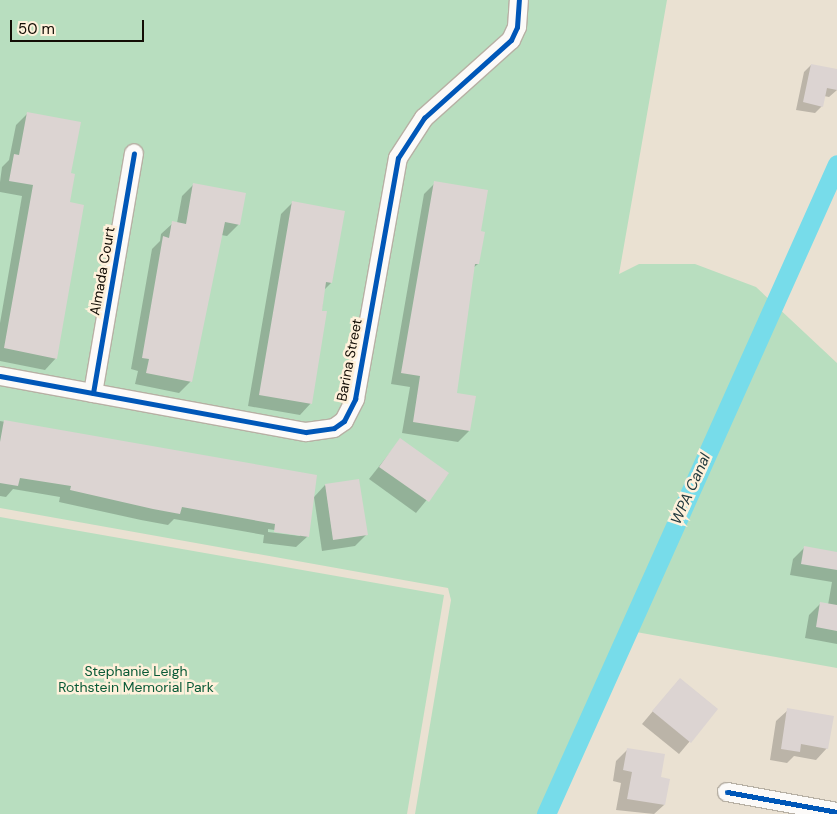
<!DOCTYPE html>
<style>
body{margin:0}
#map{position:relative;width:837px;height:814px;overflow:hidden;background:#eae1d2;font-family:"DM Sans",sans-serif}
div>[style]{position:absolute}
.green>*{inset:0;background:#b8debf}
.shadow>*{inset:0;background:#0003}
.canal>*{height:19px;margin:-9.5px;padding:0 9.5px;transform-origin:9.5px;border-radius:9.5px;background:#77dcea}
.building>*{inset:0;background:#dcd4d2}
.roads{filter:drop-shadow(1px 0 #b7b0a4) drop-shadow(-1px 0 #b7b0a4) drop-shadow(0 1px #b7b0a4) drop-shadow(0 -1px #b7b0a4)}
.minor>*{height:18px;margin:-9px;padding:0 9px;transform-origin:9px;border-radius:9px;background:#fcfaf8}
.cycleway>*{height:5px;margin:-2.5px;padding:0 2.5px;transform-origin:2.5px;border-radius:2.5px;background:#0057b8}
span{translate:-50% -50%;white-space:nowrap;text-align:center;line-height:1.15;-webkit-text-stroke:5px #fff1db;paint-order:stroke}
.street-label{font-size:14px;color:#130d05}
.park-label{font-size:14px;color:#095a37}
.water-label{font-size:15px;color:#223a3f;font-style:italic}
.scale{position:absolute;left:10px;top:20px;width:134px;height:22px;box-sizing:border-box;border:2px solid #130d05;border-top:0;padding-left:6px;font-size:15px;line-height:18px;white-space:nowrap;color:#130d05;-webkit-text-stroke:4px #fff1db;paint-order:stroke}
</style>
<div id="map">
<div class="green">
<div style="clip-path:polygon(0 0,667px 0,619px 274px,639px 264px,695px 264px,756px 287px,837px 363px,837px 668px,625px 630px,541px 814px,415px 814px,451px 600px,448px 588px,0 508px)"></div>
<div style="clip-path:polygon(0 517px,444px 595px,407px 814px,0 814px)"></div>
</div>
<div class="shadow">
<div style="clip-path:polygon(811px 65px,837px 70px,837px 90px,829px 97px,824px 96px,822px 106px,815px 113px,796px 110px,804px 72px)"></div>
<div style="clip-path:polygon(28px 113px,69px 174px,56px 358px,45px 370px,0 361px,0 323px,22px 196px,0 192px,0 182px,2px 167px,9px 160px,16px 125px)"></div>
<div style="clip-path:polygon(435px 183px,480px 232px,478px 264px,473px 268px,456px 394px,475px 397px,469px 431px,458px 442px,402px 433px,410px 387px,391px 384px,424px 194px)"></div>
<div style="clip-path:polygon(193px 185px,239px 224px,227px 236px,221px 235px,191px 381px,179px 393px,135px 384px,138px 371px,131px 369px,152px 249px,160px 241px,161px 234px,173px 223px,177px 223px,182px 196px)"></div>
<div style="clip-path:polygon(292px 203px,331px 283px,324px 290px,311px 403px,300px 415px,248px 406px,281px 214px)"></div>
<div style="clip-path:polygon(evenodd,0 421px,316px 476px,308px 536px,296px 547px,263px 543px,264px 535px,174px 519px,168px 525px,141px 520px,59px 502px,60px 497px,13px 489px,6px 497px,0 496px,0 421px,268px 529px,300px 534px,300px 536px,268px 532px,268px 529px)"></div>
<div style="clip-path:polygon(400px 440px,448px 474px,416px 513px,369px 479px)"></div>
<div style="clip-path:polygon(325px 485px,366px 535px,355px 546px,322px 551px,314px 497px)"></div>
<div style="clip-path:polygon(804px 548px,837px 554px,837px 644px,805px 638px,809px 615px,820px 604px,828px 605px,832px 582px,790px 575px,793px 559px)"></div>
<div style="clip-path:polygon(680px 679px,717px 709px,679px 754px,642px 724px)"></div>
<div style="clip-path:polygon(788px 710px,827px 748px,816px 760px,794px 756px,787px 763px,770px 760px,776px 721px)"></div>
<div style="clip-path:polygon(628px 749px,660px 778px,664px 805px,654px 814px,616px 810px,621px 783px,613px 781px,616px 761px)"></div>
</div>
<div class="canal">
<div style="left:546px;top:814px;width:712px;rotate:-65.88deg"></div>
</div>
<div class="building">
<div style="clip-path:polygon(811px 64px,837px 69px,837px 90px,827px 88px,823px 107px,803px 102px)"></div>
<div style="clip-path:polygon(27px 112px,81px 122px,71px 173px,75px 174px,70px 202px,84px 205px,57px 359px,4px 348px,33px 185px,9px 181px,14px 154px,19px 155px)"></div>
<div style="clip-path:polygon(434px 181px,488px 190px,481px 231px,485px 232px,479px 264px,475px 264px,457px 393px,476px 396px,470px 431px,413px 422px,420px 376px,401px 373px)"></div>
<div style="clip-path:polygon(193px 183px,246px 193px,240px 225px,225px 222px,192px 382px,146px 373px,149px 359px,142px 358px,163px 236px,169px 238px,172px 221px,186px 224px)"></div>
<div style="clip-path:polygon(292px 201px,345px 211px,332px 283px,326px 282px,322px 311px,327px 311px,312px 404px,259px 395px)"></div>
<div style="clip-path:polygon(4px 420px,317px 475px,309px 537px,274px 532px,275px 524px,182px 507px,180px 514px,153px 509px,70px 490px,71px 486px,20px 478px,18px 486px,0 483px,0 442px)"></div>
<div style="clip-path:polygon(400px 438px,449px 473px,429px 502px,379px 467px)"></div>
<div style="clip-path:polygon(359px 479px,368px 535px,333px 540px,325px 484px)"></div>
<div style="clip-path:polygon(804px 546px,837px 552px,837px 570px,801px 564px)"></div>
<div style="clip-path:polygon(820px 602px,837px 605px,837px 631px,816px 627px)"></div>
<div style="clip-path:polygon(680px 678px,718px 709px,691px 743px,652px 711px)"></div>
<div style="clip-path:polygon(787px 708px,834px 716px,828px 749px,801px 744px,800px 752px,781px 749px)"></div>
<div style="clip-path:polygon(627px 748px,665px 754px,661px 777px,670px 779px,665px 805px,627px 799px,632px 772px,623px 770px)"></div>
</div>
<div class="roads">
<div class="minor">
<div style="left:0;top:376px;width:311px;rotate:10.4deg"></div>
<div style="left:306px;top:432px;width:28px;rotate:-8deg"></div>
<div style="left:334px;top:428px;width:12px;rotate:-35deg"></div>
<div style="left:344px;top:421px;width:25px;rotate:-63deg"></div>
<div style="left:355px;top:399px;width:245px;rotate:-79.9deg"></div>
<div style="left:398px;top:158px;width:48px;rotate:-57deg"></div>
<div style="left:424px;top:118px;width:117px;rotate:-41.9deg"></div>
<div style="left:511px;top:40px;width:14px;rotate:-65deg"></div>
<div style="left:517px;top:27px;width:27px;rotate:-86deg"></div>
<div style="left:93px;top:393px;width:243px;rotate:-80.3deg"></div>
<div style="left:727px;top:792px;width:112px;rotate:10.3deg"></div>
</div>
</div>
<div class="cycleway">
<div style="left:0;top:376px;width:311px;rotate:10.4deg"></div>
<div style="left:306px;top:432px;width:28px;rotate:-8deg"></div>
<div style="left:334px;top:428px;width:12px;rotate:-35deg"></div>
<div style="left:344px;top:421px;width:25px;rotate:-63deg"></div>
<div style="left:355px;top:399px;width:245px;rotate:-79.9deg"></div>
<div style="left:398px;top:158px;width:48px;rotate:-57deg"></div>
<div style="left:424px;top:118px;width:117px;rotate:-41.9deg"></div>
<div style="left:511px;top:40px;width:14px;rotate:-65deg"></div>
<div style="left:517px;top:27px;width:27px;rotate:-86deg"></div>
<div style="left:93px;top:393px;width:243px;rotate:-80.3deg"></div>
<div style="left:727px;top:792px;width:112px;rotate:10.3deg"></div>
</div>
<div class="street-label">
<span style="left:102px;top:271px;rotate:-80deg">Almada Court</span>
<span style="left:349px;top:360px;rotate:-79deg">Barina Street</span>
</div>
<div class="park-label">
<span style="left:136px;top:679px">Stephanie Leigh<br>Rothstein Memorial Park</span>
</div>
<div class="water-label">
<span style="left:691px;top:489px;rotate:-66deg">WPA Canal</span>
</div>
<div class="scale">50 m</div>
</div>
